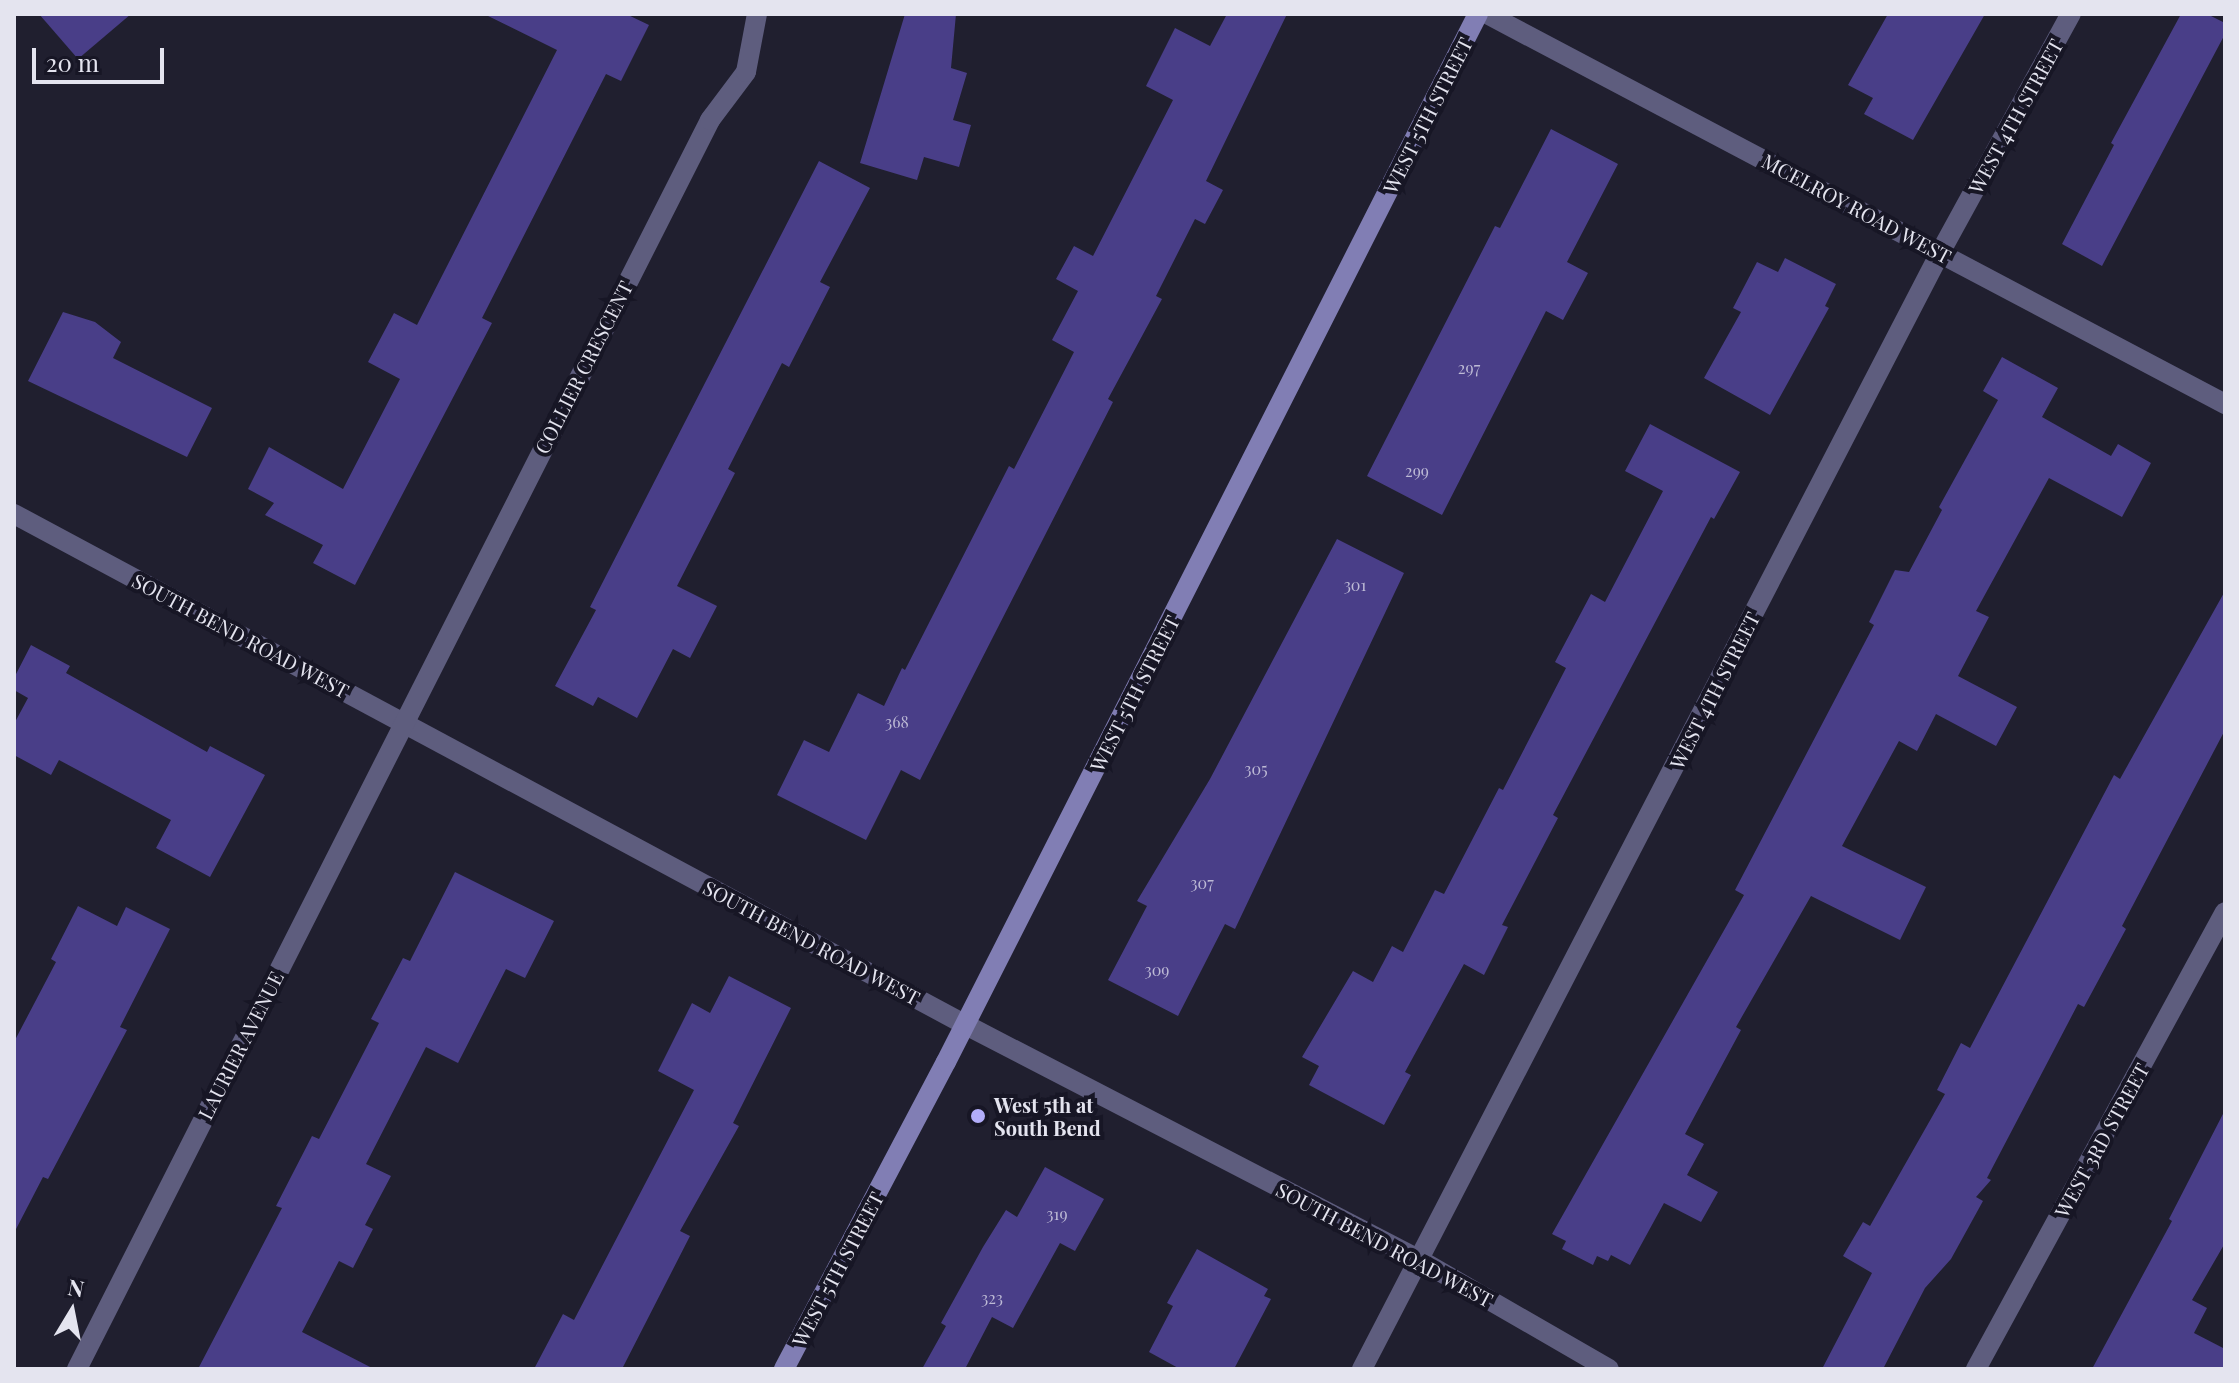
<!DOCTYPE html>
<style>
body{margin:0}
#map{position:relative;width:2239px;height:1383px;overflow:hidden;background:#201f2f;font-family:"Playfair Display",serif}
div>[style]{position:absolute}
.building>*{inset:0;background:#493e88}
.minor>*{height:20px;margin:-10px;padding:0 10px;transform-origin:10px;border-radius:10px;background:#5e5d7e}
.secondary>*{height:20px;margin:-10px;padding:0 10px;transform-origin:10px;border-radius:10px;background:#817eb4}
.dots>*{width:22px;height:22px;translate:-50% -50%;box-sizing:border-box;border:4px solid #171625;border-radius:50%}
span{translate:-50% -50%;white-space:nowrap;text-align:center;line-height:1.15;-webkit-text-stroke:8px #171625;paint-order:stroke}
.number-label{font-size:16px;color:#bdbad5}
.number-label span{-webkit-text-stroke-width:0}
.street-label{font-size:20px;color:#e4e4ef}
.poi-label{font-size:20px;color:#e4e4ef;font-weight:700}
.left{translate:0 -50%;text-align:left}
.frame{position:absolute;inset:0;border:16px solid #e4e4ef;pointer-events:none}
.north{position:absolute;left:32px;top:1271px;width:80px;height:80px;-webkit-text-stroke:6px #171625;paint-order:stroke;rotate:10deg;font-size:22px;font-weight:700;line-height:32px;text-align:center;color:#e4e4ef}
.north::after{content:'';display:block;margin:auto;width:28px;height:36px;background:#e4e4ef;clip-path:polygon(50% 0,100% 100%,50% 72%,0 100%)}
.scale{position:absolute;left:32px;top:48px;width:132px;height:36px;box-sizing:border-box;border:4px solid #e4e4ef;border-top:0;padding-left:10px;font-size:24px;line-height:28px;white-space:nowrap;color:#e4e4ef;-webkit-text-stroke:6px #171625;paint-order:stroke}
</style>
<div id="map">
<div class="building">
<div style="clip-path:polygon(39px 14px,131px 14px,78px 59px)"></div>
<div style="clip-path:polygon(484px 14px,626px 14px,649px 25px,621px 81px,606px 74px,482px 318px,492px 323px,355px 585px,313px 563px,323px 545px,265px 515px,274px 503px,248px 489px,269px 447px,343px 489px,400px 379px,368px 362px,394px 313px,417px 325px,557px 50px)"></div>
<div style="clip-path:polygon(905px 14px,956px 14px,951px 68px,967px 73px,953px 120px,971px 125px,959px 167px,924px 157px,917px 180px,860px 163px)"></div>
<div style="clip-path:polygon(1227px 14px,1287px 14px,1206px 181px,1223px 190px,1205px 224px,1195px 219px,1156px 296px,1162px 299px,1108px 399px,1113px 402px,920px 780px,901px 770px,866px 840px,777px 795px,804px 740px,829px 752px,858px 693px,884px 706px,902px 668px,905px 670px,1009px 466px,1014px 469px,1074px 352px,1052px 340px,1078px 291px,1056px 279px,1074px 246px,1093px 256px,1173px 100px,1146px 86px,1175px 28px,1210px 46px)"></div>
<div style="clip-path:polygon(1888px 14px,1985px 14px,1913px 140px,1864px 114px,1873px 98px,1848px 85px)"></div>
<div style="clip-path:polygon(2181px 14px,2207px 14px,2225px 23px,2225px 34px,2102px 266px,2062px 244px,2114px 145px,2111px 143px)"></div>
<div style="clip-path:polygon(1551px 129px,1618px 164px,1567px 262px,1588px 273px,1563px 320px,1546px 311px,1442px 515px,1367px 476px,1495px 226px,1500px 228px)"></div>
<div style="clip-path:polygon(819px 161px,870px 188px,820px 282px,830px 287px,789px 367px,782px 363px,728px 469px,735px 473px,677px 586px,717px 606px,690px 658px,673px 649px,637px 718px,598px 697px,593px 706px,555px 686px,596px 610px,590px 607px)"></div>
<div style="clip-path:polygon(1785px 258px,1836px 284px,1825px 306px,1829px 308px,1770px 415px,1704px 378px,1741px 312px,1733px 308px,1757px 262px,1778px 272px)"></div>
<div style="clip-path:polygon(63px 312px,95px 322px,121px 342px,113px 358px,212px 408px,187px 457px,28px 381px)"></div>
<div style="clip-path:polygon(2002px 357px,2058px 388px,2042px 417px,2111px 456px,2118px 444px,2151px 463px,2122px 517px,2049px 478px,1976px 611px,1989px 617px,1958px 676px,2017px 707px,1996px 746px,1936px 714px,1917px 751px,1899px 741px,1842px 846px,1926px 887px,1900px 940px,1811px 896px,1736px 1027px,1741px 1030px,1685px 1134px,1704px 1144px,1687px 1175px,1718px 1192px,1701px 1222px,1664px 1203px,1630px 1265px,1611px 1255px,1608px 1261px,1597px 1256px,1593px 1265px,1562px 1249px,1566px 1241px,1552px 1234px,1744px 895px,1735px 890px,1874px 625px,1869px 622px,1895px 570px,1909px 572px,1942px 510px,1939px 507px,1998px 400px,1983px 391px)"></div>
<div style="clip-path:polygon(1650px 424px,1740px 472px,1714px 519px,1711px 517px,1553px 815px,1558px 818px,1502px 925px,1508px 927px,1484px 975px,1464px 964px,1405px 1072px,1411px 1075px,1384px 1125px,1309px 1085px,1319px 1066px,1302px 1057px,1353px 971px,1373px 982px,1392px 946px,1403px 952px,1435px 890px,1444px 894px,1499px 788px,1503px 790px,1566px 668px,1555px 662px,1591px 594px,1605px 602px,1663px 491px,1625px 471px)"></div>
<div style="clip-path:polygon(1337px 539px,1404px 573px,1235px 929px,1225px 924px,1178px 1016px,1108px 980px,1147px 906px,1137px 901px,1210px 779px)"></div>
<div style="clip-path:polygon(2225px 591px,2225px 730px,2122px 926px,2126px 929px,2084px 1007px,2078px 1004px,1987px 1178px,1991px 1180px,1976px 1197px,1983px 1201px,1951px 1259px,1925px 1288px,1883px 1369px,1822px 1369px,1872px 1273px,1843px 1256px,1863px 1222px,1870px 1226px,1945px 1094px,1937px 1090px,1961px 1043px,1970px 1048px,2114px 775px,2120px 779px)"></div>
<div style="clip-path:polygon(31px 645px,70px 666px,66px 673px,207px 752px,210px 746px,265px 775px,210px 877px,156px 848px,171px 820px,59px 760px,51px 775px,14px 755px,14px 724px,28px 698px,14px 690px,14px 678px)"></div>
<div style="clip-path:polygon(455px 872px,554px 921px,525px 978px,506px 969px,458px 1063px,426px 1047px,366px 1164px,391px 1176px,365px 1225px,373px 1229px,353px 1268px,339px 1261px,302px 1332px,374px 1369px,198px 1369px,282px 1208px,276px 1206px,312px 1136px,319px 1139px,379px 1023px,371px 1019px,403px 958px,410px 961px)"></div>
<div style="clip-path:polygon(78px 906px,117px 926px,126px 907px,170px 929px,120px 1027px,127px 1030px,48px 1179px,43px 1177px,14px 1233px,14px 1042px,56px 962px,51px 959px)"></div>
<div style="clip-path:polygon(729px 976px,791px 1008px,733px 1123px,739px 1126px,680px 1231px,690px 1236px,622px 1369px,534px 1369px,563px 1314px,574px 1320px,694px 1090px,658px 1071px,692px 1003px,710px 1013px)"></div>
<div style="clip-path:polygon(2225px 1110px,2225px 1243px,2192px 1300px,2207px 1308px,2194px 1333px,2225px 1349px,2225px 1369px,2092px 1369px,2172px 1221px,2169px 1219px)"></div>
<div style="clip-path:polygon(1045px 1167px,1104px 1199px,1075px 1251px,1060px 1243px,1013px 1328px,992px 1317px,965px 1369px,922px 1369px,946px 1326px,941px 1323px,983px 1247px,1006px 1210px,1017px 1217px)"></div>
<div style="clip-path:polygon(1197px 1249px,1268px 1289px,1264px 1296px,1271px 1299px,1234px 1369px,1180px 1369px,1149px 1352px,1173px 1306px,1167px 1303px)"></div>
</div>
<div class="minor">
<div style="left:1487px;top:14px;width:835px;rotate:27.85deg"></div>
<div style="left:14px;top:514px;width:1080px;rotate:28.23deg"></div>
<div style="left:966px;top:1025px;width:511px;rotate:27.37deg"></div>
<div style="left:1420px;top:1260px;width:218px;rotate:30deg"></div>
<div style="left:77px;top:1369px;width:1400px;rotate:-63.12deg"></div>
<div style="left:710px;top:120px;width:60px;rotate:-53.1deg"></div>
<div style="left:746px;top:72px;width:59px;rotate:-79.3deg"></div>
<div style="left:1362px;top:1369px;width:1259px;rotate:-62.62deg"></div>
<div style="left:1941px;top:251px;width:270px;rotate:-61.3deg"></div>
<div style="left:1976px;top:1369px;width:520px;rotate:-61.42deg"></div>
</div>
<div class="secondary">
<div style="left:784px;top:1369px;width:347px;rotate:-62.2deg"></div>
<div style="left:946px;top:1062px;width:1175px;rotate:-63.09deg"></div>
</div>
<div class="dots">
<div style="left:978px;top:1116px;background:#b2adf9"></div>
</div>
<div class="number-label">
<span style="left:1469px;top:368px">297</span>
<span style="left:1417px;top:471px">299</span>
<span style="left:1355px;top:585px">301</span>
<span style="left:897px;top:722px">368</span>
<span style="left:1256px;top:769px">305</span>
<span style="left:1202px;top:883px">307</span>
<span style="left:1157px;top:970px">309</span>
<span style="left:1057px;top:1214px">319</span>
<span style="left:992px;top:1298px">323</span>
</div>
<div class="street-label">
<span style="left:1427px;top:115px;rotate:-63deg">WEST 5TH STREET</span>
<span style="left:2015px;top:116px;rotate:-61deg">WEST 4TH STREET</span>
<span style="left:1857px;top:208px;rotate:28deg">MCELROY ROAD WEST</span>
<span style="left:583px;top:367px;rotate:-63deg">COLLIER CRESCENT</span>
<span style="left:241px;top:635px;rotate:28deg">SOUTH BEND ROAD WEST</span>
<span style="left:1714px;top:690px;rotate:-63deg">WEST 4TH STREET</span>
<span style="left:1134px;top:693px;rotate:-63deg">WEST 5TH STREET</span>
<span style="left:812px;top:942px;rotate:28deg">SOUTH BEND ROAD WEST</span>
<span style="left:240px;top:1045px;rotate:-63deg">LAURIER AVENUE</span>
<span style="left:2101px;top:1140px;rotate:-61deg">WEST 3RD STREET</span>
<span style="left:1385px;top:1244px;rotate:28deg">SOUTH BEND ROAD WEST</span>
<span style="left:837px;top:1269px;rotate:-62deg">WEST 5TH STREET</span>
</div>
<div class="poi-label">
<span class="left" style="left:994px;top:1116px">West 5th at<br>South Bend</span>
</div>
<div class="frame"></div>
<div class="north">N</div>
<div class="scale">20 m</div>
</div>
